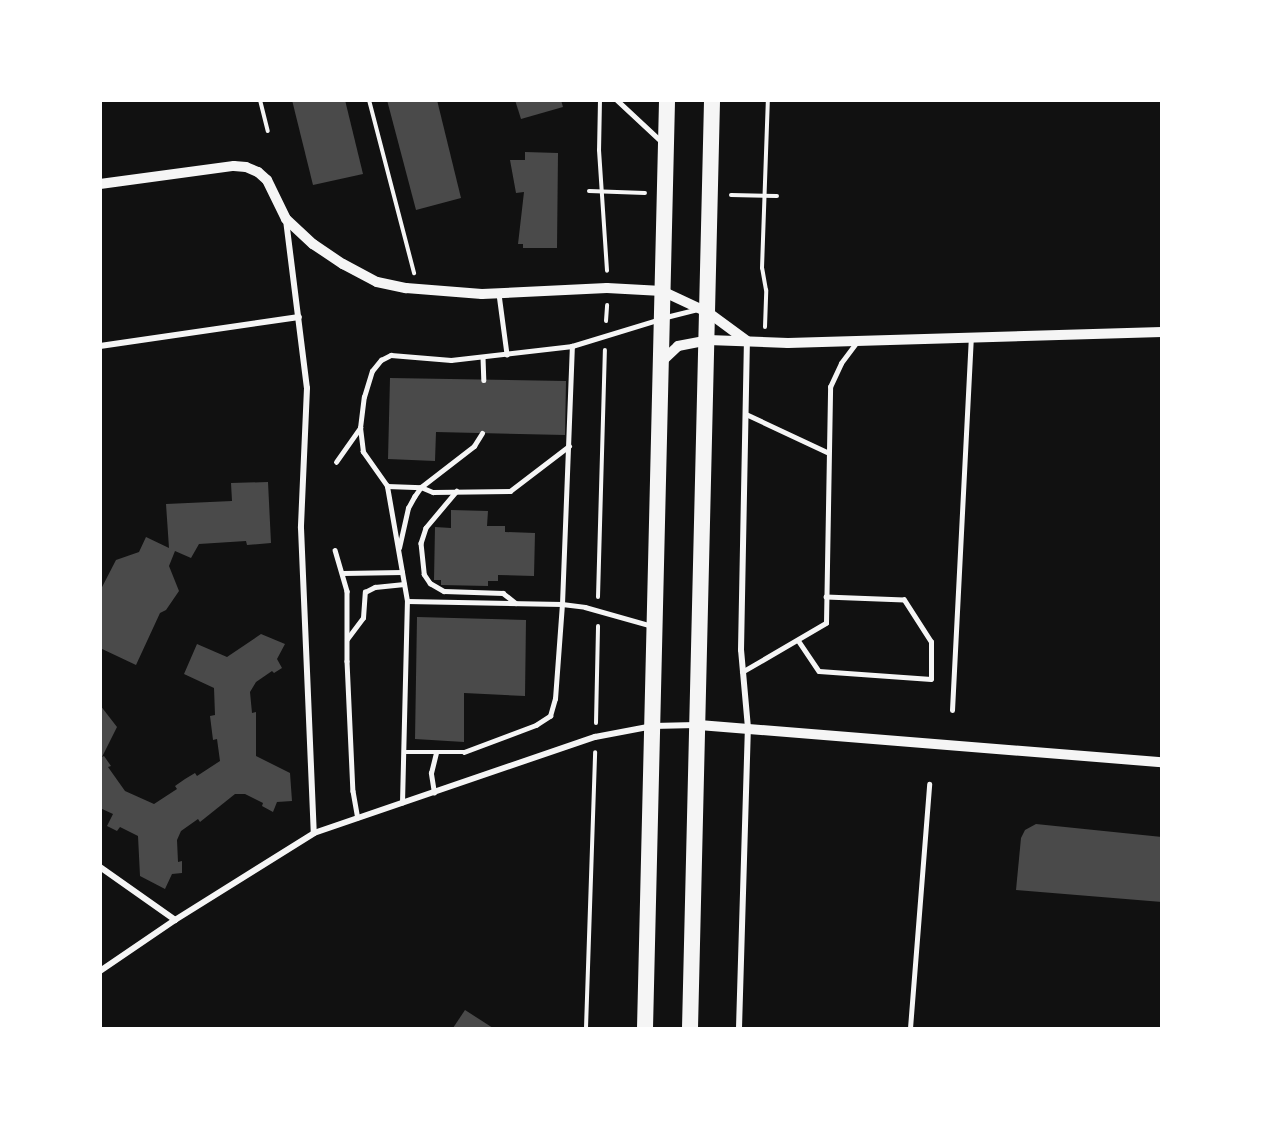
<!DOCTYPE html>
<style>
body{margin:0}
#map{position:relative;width:1262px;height:1129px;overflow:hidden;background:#111;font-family:Bitter,serif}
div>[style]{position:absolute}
.building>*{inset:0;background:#4a4a4a}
.path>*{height:4px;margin:-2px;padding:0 2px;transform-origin:2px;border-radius:2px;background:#f5f5f5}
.service>*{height:4.5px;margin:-2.25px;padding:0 2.25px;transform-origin:2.25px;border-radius:2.25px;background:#f5f5f5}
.pedestrian>*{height:5px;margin:-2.5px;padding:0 2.5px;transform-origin:2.5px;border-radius:2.5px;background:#f5f5f5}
.minor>*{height:6px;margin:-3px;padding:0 3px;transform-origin:3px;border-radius:3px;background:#f5f5f5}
.tertiary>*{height:10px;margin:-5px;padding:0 5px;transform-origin:5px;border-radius:5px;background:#f5f5f5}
.trunk>*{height:16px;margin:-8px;padding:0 8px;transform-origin:8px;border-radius:8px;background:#f5f5f5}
span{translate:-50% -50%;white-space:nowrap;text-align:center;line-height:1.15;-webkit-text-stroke:6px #fff;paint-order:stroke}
.frame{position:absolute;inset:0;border:102px solid #fff;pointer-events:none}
</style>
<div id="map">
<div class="building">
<div style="clip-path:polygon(292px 100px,345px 100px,363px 174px,313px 185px)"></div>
<div style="clip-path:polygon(387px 100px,437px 100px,461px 198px,416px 210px)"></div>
<div style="clip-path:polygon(515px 100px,561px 100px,563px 107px,521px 119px)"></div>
<div style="clip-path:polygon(525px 152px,558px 153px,557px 248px,523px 248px,523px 244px,518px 244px,524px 192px,516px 193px,510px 160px,525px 160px)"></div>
<div style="clip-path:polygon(390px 378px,566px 381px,565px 435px,436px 432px,435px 461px,388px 459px)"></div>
<div style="clip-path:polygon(268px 482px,271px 543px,247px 545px,246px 541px,199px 544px,191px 558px,175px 551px,169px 566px,179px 591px,166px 610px,160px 613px,136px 665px,100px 648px,100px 591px,116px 560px,139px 552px,146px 537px,169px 548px,166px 504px,232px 501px,231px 483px)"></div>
<div style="clip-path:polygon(451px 510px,488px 511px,487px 526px,505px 526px,505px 532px,535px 533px,534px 576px,498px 575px,498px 581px,488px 581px,488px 586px,441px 585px,441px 580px,434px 580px,435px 527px,451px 528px)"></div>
<div style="clip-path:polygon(417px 617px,526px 620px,525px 696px,464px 693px,464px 742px,415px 739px)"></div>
<div style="clip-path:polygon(261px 634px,285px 644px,277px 659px,282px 668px,274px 673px,272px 671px,256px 682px,250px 692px,252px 713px,256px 712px,256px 756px,290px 773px,292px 801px,277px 802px,273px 812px,262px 806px,263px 803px,245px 794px,235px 794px,200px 822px,198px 819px,181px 831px,177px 840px,178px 862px,182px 861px,182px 873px,172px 874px,165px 889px,140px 876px,138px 836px,120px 827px,117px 831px,107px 826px,113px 814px,100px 808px,100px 705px,117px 727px,102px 757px,104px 756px,111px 766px,108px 767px,125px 791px,154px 804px,177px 789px,175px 786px,185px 779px,195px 773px,197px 776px,220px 761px,217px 739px,213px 740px,210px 716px,215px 715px,214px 688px,184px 674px,197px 644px,227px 657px)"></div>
<div style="clip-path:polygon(1036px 824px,1162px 837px,1162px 902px,1016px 890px,1021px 838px,1025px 830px)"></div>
<div style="clip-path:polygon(465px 1010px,493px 1028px,453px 1028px)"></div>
</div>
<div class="path">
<div style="left:260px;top:100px;width:32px;rotate:76deg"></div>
<div style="left:369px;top:100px;width:179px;rotate:75.4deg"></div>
<div style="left:600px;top:100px;width:50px;rotate:91.1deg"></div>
<div style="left:599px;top:150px;width:121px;rotate:86.2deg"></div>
<div style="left:589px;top:191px;width:56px;rotate:2deg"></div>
<div style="left:731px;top:195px;width:46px;rotate:1.2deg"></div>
<div style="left:606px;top:321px;width:16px;rotate:-86deg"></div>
<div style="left:765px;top:327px;width:37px;rotate:-88deg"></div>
<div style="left:766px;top:290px;width:22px;rotate:-100deg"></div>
<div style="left:762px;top:268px;width:168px;rotate:-88deg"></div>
<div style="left:598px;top:597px;width:247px;rotate:-88.4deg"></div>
<div style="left:596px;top:723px;width:97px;rotate:-88.8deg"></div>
<div style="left:586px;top:1028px;width:276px;rotate:-88.1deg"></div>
</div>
<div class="service">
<div style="left:617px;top:100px;width:60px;rotate:43deg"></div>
<div style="left:499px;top:294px;width:61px;rotate:82.4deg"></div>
<div style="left:666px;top:317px;width:30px;rotate:-14deg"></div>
<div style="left:483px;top:357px;width:23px;rotate:88deg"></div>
<div style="left:746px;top:414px;width:89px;rotate:25.1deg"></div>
<div style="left:336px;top:462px;width:42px;rotate:-54.8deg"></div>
<div style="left:387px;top:486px;width:34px;rotate:2deg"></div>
<div style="left:421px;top:487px;width:13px;rotate:23deg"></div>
<div style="left:433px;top:492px;width:77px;rotate:-0.7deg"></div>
<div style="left:510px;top:491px;width:74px;rotate:-37.3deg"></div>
<div style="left:457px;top:491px;width:48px;rotate:130deg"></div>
<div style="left:426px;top:528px;width:16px;rotate:108deg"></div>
<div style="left:421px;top:543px;width:31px;rotate:84deg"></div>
<div style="left:424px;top:574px;width:11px;rotate:56deg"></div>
<div style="left:430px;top:583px;width:16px;rotate:30deg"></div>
<div style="left:444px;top:591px;width:59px;rotate:1.9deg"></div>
<div style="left:503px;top:593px;width:16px;rotate:38deg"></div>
<div style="left:399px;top:548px;width:41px;rotate:-77.3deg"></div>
<div style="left:408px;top:508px;width:13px;rotate:-61deg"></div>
<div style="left:414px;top:497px;width:12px;rotate:-55deg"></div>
<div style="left:421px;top:487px;width:67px;rotate:-37.7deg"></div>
<div style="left:474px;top:446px;width:15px;rotate:-58deg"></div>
<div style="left:335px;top:550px;width:43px;rotate:73.7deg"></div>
<div style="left:347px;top:591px;width:70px;rotate:90deg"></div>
<div style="left:347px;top:661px;width:130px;rotate:87.4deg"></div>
<div style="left:353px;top:791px;width:27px;rotate:80deg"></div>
<div style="left:343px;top:573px;width:59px;rotate:-1deg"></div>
<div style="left:407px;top:601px;width:155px;rotate:1.1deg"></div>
<div style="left:562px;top:604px;width:23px;rotate:7deg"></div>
<div style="left:585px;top:607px;width:70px;rotate:15.8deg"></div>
<div style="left:347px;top:639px;width:26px;rotate:-53deg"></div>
<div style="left:363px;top:618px;width:26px;rotate:-86deg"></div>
<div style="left:365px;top:592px;width:11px;rotate:-27deg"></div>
<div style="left:375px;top:587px;width:29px;rotate:-6deg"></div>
<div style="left:798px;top:640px;width:37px;rotate:56deg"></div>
<div style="left:819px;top:671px;width:112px;rotate:4.1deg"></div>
<div style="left:931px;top:679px;width:37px;rotate:-90deg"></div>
<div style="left:931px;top:642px;width:50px;rotate:-122.7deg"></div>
<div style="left:904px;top:600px;width:78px;rotate:-177.8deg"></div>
<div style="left:742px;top:672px;width:97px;rotate:-30.3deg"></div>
<div style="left:826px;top:623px;width:236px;rotate:-89deg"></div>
<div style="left:830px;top:387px;width:26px;rotate:-65deg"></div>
<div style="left:841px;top:363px;width:26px;rotate:-53deg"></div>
<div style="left:404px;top:752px;width:60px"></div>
<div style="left:464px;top:752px;width:77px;rotate:-20.6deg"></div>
<div style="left:536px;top:725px;width:17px;rotate:-33deg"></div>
<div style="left:550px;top:716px;width:18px;rotate:-74deg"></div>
<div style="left:555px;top:699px;width:95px;rotate:-85.8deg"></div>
<div style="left:562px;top:604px;width:258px;rotate:-87.8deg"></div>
<div style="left:434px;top:793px;width:20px;rotate:-99deg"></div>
<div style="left:431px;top:773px;width:21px;rotate:-76deg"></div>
<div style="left:402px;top:803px;width:202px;rotate:-88.6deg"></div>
<div style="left:407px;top:601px;width:117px;rotate:-99.9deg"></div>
<div style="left:387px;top:486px;width:42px;rotate:-125.2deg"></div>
<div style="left:363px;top:452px;width:24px;rotate:-97deg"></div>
<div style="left:360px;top:428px;width:31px;rotate:-83deg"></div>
<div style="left:364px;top:397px;width:27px;rotate:-73deg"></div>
<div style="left:372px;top:371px;width:14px;rotate:-51deg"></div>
<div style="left:381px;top:360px;width:11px;rotate:-27deg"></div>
<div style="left:391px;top:355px;width:60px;rotate:4.8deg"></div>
<div style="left:451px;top:360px;width:122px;rotate:-6.6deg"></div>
<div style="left:572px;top:346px;width:89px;rotate:-17deg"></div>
</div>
<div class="pedestrian">
<div style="left:952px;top:710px;width:373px;rotate:-87.1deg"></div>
<div style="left:910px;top:1028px;width:245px;rotate:-85.5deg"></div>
</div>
<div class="minor">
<div style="left:286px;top:220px;width:169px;rotate:82.9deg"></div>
<div style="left:307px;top:388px;width:140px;rotate:92.5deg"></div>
<div style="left:301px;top:528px;width:305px;rotate:87.6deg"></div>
<div style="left:100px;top:346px;width:201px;rotate:-8.3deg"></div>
<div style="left:100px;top:867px;width:92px;rotate:35.2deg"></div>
<div style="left:100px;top:971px;width:91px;rotate:-34.2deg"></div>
<div style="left:175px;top:920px;width:164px;rotate:-32deg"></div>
<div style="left:314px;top:833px;width:297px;rotate:-18.9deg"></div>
<div style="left:595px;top:737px;width:59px;rotate:-10.7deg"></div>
<div style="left:653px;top:726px;width:43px;rotate:-1.3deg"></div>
<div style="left:739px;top:1028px;width:300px;rotate:-88.3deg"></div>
<div style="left:748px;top:728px;width:78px;rotate:-95.1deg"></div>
<div style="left:741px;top:650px;width:309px;rotate:-88.9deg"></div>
</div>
<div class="tertiary">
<div style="left:100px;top:184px;width:135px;rotate:-7.7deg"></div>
<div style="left:234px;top:166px;width:12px;rotate:5deg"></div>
<div style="left:246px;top:167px;width:13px;rotate:23deg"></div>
<div style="left:258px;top:172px;width:12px;rotate:42deg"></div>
<div style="left:267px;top:180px;width:43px;rotate:64deg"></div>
<div style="left:286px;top:219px;width:37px;rotate:43deg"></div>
<div style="left:313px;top:244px;width:36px;rotate:34deg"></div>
<div style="left:343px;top:264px;width:38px;rotate:28deg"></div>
<div style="left:377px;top:282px;width:30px;rotate:12deg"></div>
<div style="left:406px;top:288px;width:76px;rotate:4.5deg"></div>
<div style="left:482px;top:294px;width:125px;rotate:-2.7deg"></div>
<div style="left:607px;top:288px;width:55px;rotate:3.1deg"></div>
<div style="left:662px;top:291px;width:52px;rotate:25.1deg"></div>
<div style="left:709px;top:313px;width:47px;rotate:36.4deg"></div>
<div style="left:660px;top:363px;width:25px;rotate:-43deg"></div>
<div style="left:678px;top:346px;width:31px;rotate:-11deg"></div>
<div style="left:708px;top:340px;width:80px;rotate:2.1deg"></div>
<div style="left:788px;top:343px;width:374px;rotate:-1.7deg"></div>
<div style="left:699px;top:725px;width:464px;rotate:4.6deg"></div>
</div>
<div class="trunk">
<div style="left:645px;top:1028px;width:928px;rotate:-88.64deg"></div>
<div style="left:690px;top:1028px;width:928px;rotate:-88.64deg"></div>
</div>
<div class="frame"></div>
</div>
